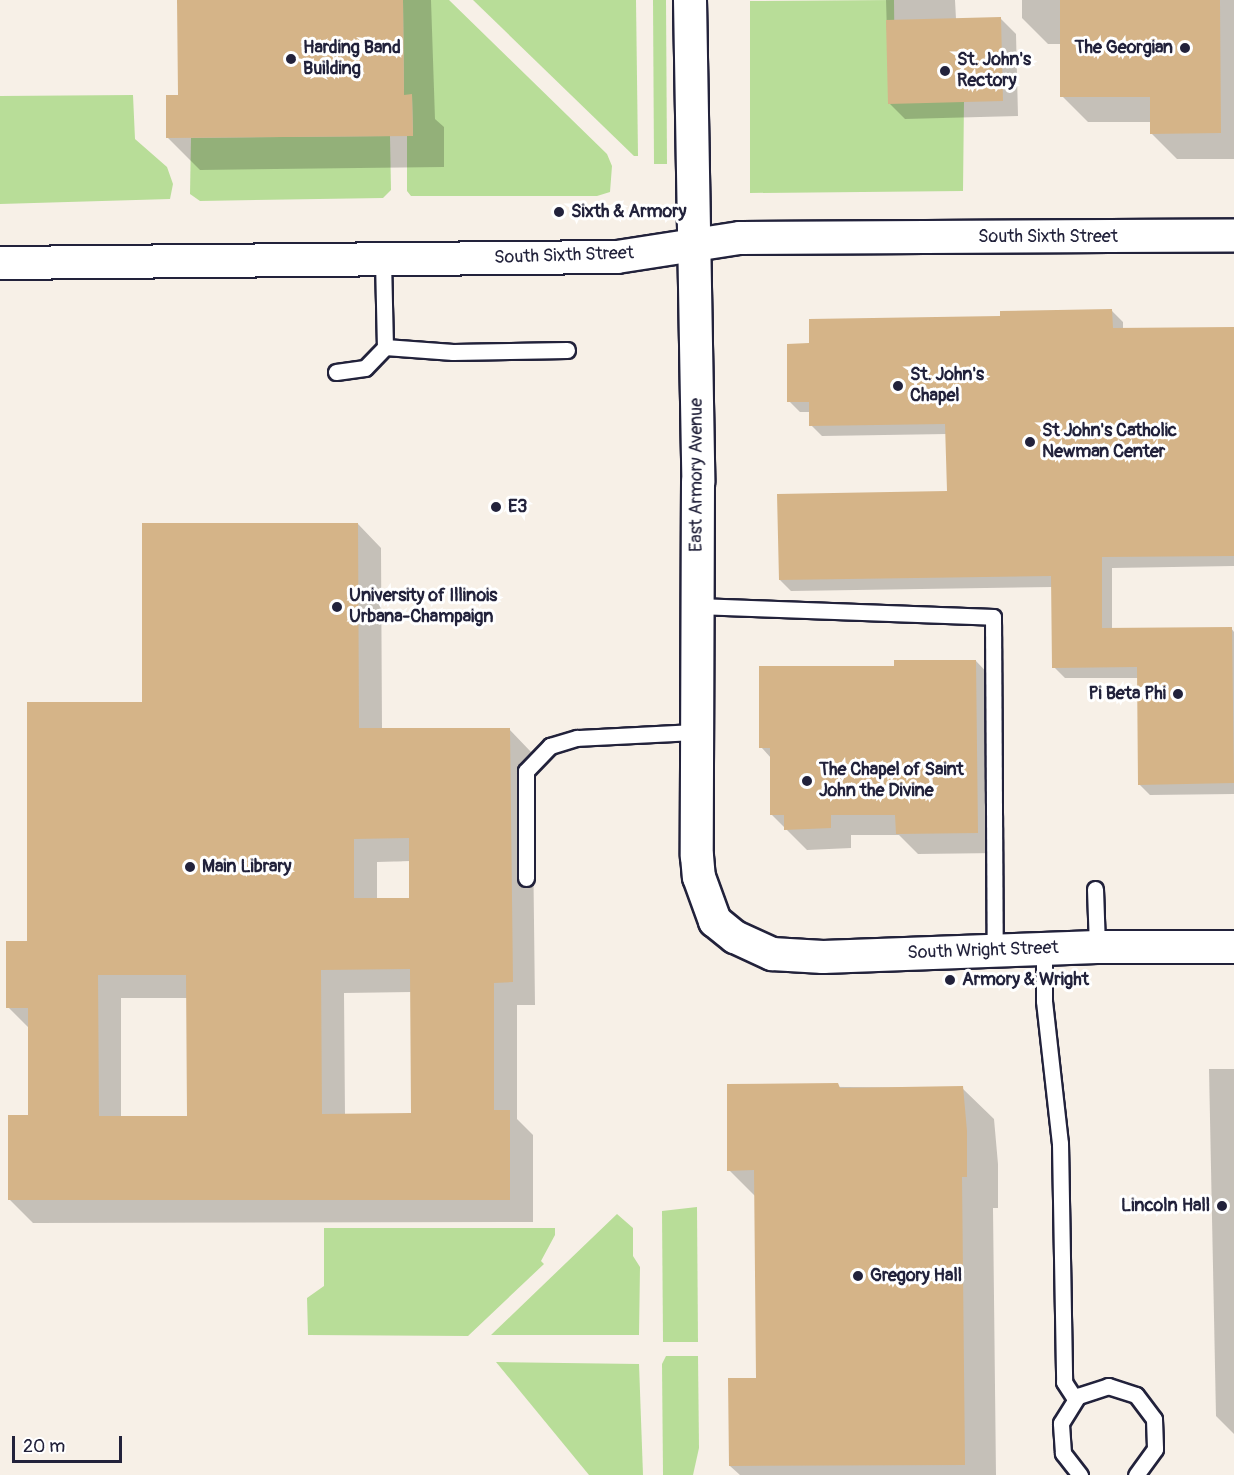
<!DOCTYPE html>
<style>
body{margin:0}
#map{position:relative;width:1234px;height:1475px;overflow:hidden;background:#f7f0e7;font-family:Pangolin,sans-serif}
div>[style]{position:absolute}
.green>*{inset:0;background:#b8dd98}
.shadow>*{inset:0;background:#0003}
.building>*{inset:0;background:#d5b488}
.roads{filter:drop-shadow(2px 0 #22223b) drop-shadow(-2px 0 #22223b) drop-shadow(0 2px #22223b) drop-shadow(0 -2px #22223b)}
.lane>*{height:15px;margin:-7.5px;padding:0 7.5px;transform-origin:7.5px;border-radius:7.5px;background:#fff}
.street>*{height:32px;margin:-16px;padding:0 16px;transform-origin:16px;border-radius:16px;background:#fff}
.dots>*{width:16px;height:16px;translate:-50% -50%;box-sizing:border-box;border:3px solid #fff;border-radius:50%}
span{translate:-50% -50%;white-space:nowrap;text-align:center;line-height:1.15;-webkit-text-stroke:6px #fff;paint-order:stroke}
.poi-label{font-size:18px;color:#22223b;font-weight:700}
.right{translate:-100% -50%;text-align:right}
.left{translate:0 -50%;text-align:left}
.street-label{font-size:18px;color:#22223b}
.scale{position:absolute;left:12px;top:1436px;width:110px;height:27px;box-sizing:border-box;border:3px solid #22223b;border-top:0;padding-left:8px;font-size:18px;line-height:21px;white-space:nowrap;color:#22223b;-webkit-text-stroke:4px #fff;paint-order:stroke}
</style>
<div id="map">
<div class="green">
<div style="clip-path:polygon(403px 0,449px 0,607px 154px,612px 166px,610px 192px,597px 196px,411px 196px,407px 191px,407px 136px,413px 136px,412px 95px,404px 95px)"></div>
<div style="clip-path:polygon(473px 0,636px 0,638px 156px,634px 156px)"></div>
<div style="clip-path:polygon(653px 0,666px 0,667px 164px,654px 164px)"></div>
<div style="clip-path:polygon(894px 0,895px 102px,964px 101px,963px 191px,750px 193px,750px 1px)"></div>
<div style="clip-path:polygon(133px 95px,135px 139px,167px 167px,173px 184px,170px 199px,0 204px,0 96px)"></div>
<div style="clip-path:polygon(390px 136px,391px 190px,383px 198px,200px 201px,190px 194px,191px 138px)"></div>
<div style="clip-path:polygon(697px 1207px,698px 1342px,663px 1342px,662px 1211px)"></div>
<div style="clip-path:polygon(617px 1214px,633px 1228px,633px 1256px,640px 1267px,639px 1335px,491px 1335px)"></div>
<div style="clip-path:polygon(324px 1228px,555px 1228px,555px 1235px,541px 1261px,544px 1264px,468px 1336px,308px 1335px,307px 1298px,324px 1286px)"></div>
<div style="clip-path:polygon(666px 1356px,698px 1356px,699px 1448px,693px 1475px,663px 1475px,662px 1364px)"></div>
<div style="clip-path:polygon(496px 1362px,639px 1364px,643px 1475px,589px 1475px)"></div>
</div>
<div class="shadow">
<div style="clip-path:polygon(178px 0,431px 0,435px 119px,444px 127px,444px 167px,200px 170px,168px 138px,179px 97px)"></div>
<div style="clip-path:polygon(886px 0,955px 0,956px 19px,1000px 18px,1016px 34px,1018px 116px,905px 119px,889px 103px)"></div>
<div style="clip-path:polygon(1022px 0,1234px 0,1234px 159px,1177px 159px,1151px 133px,1151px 122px,1088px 122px,1062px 96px,1062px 44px,1048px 44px,1022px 18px)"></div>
<div style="clip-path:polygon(1112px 311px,1123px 322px,1123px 330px,1234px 328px,1234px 566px,1112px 568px,1112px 629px,1231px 628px,1234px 632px,1234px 794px,1150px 795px,1139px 784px,1138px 678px,1065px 678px,1054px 667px,1053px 587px,791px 591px,780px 580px,948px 493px,947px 434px,822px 436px,811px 425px,811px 412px,800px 412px,789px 401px,811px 345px,1002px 318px)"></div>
<div style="clip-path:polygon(evenodd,358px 524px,381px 548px,382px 729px,509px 729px,532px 753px,535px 1005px,517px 1005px,517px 1119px,533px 1135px,533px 1222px,33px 1223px,10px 1200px,29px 1116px,29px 1028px,8px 1007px,28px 942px,143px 703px,358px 524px,411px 861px,411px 900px,377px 899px,377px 862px,411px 861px,358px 524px,412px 992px,412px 1115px,345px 1115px,344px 993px,412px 992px,358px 524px,121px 998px,187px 998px,188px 1117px,121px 1117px,121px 998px)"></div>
<div style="clip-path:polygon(976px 661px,996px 682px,998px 853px,918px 854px,899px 835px,851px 835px,851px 848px,807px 850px,771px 814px,771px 758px,761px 747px,895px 668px)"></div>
<div style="clip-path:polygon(1209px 1069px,1234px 1069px,1234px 1434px,1216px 1416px)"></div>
<div style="clip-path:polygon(728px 1086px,962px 1088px,994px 1119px,998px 1164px,998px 1208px,993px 1208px,996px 1475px,740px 1475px,730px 1466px,757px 1379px,756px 1197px,729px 1170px)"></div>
</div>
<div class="building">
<div style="clip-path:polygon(177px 0,403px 0,404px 95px,412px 94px,413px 136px,166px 138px,166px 95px,178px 95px)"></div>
<div style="clip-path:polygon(1060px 0,1220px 0,1221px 133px,1150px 134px,1150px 97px,1060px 97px)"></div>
<div style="clip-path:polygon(1001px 17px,1003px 101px,888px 104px,886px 20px)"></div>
<div style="clip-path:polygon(1112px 309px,1113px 328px,1234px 327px,1234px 556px,1102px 557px,1102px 628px,1232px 627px,1234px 783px,1138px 785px,1137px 667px,1052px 668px,1051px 576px,779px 580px,777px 494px,947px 491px,945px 424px,809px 426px,809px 402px,787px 402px,787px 344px,809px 343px,809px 319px,1000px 316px,1000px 311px)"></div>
<div style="clip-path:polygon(evenodd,142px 523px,358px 523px,359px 728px,510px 728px,513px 982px,494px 983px,494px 1110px,510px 1110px,510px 1200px,8px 1200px,8px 1115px,28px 1115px,28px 1008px,6px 1008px,6px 941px,27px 941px,27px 702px,142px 702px,142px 523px,409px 838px,409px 898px,354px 898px,354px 839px,409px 838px,142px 523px,410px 969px,411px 1113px,322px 1114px,321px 970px,410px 969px,142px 523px,98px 975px,186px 975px,187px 1116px,99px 1116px,98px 975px)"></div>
<div style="clip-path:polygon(894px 660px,976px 660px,978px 833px,896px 834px,895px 815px,831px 815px,831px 828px,784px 830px,784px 815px,770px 815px,770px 748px,759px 748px,759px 666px,894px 666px)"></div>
<div style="clip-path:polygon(838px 1083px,840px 1088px,963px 1086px,967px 1131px,967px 1177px,962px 1177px,965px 1465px,729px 1466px,728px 1378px,756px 1378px,754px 1170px,727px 1171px,727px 1084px)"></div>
</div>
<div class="roads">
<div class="lane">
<div style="left:383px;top:260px;width:87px;rotate:88.7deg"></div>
<div style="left:385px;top:347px;width:68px;rotate:4.2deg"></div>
<div style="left:453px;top:352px;width:114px;rotate:-1deg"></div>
<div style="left:336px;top:372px;width:29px;rotate:-8deg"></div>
<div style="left:365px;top:368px;width:29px;rotate:-46deg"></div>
<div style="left:697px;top:606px;width:296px;rotate:2.1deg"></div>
<div style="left:993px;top:617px;width:335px;rotate:89.7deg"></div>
<div style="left:526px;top:878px;width:107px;rotate:-90deg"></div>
<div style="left:526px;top:771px;width:35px;rotate:-46deg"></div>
<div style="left:550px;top:746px;width:28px;rotate:-17deg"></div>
<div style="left:577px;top:738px;width:120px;rotate:-2.9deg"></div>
<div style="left:1095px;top:889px;width:58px;rotate:88deg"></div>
<div style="left:1044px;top:948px;width:53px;rotate:90deg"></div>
<div style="left:1044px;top:1001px;width:143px;rotate:83.6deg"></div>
<div style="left:1060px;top:1143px;width:239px;rotate:89deg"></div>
<div style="left:1064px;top:1382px;width:20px;rotate:57deg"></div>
<div style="left:1080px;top:1475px;width:28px;rotate:-128deg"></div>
<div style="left:1063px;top:1453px;width:30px;rotate:-94deg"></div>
<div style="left:1061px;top:1423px;width:32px;rotate:-58deg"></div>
<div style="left:1078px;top:1396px;width:32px;rotate:-18deg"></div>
<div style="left:1108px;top:1386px;width:29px;rotate:18deg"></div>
<div style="left:1136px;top:1395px;width:30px;rotate:53deg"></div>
<div style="left:1154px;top:1419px;width:30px;rotate:88deg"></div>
<div style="left:1155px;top:1449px;width:32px;rotate:126deg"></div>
</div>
<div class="street">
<div style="left:690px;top:0;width:482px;rotate:89deg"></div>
<div style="left:698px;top:482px;width:374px;rotate:90.2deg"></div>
<div style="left:697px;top:856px;width:21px;rotate:85deg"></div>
<div style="left:699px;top:877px;width:47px;rotate:70deg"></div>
<div style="left:715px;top:921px;width:26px;rotate:39deg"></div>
<div style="left:735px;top:937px;width:41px;rotate:24.7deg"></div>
<div style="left:772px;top:954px;width:51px;rotate:3.4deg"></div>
<div style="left:823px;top:957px;width:274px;rotate:-2.1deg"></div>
<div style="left:1097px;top:947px;width:137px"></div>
<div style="left:0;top:263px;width:617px;rotate:-0.56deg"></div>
<div style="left:617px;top:257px;width:124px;rotate:-8.8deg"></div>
<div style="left:740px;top:238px;width:494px;rotate:-0.3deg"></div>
</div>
</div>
<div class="dots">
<div style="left:1185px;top:48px;background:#22223b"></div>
<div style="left:291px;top:59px;background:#22223b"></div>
<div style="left:945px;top:71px;background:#22223b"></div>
<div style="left:559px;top:212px;background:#22223b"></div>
<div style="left:898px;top:386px;background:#22223b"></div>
<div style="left:1030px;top:442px;background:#22223b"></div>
<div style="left:496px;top:507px;background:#22223b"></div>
<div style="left:337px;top:607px;background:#22223b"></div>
<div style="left:1178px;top:694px;background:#22223b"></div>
<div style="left:807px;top:781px;background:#22223b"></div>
<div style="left:190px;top:867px;background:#22223b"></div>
<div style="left:950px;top:980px;background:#22223b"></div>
<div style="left:1222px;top:1206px;background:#22223b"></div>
<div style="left:858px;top:1276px;background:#22223b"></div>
</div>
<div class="poi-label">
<span class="right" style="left:1173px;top:48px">The Georgian</span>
<span class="left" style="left:303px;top:59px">Harding Band<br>Building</span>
<span class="left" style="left:957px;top:71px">St. John's<br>Rectory</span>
<span class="left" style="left:571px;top:212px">Sixth &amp; Armory</span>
<span class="left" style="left:910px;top:386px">St. John's<br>Chapel</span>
<span class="left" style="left:1042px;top:442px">St John's Catholic<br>Newman Center</span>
<span class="left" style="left:508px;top:507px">E3</span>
<span class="left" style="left:349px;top:607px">University of Illinois<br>Urbana-Champaign</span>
<span class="right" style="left:1166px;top:694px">Pi Beta Phi</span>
<span class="left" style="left:819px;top:781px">The Chapel of Saint<br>John the Divine</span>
<span class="left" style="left:202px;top:867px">Main Library</span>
<span class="left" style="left:962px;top:980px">Armory &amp; Wright</span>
<span class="right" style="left:1210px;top:1206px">Lincoln Hall</span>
<span class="left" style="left:870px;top:1276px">Gregory Hall</span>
</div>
<div class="street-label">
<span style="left:1048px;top:237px">South Sixth Street</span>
<span style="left:564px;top:256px;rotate:-2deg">South Sixth Street</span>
<span style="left:697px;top:475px;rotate:-90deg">East Armory Avenue</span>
<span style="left:983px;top:951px;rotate:-2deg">South Wright Street</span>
</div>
<div class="scale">20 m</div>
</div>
